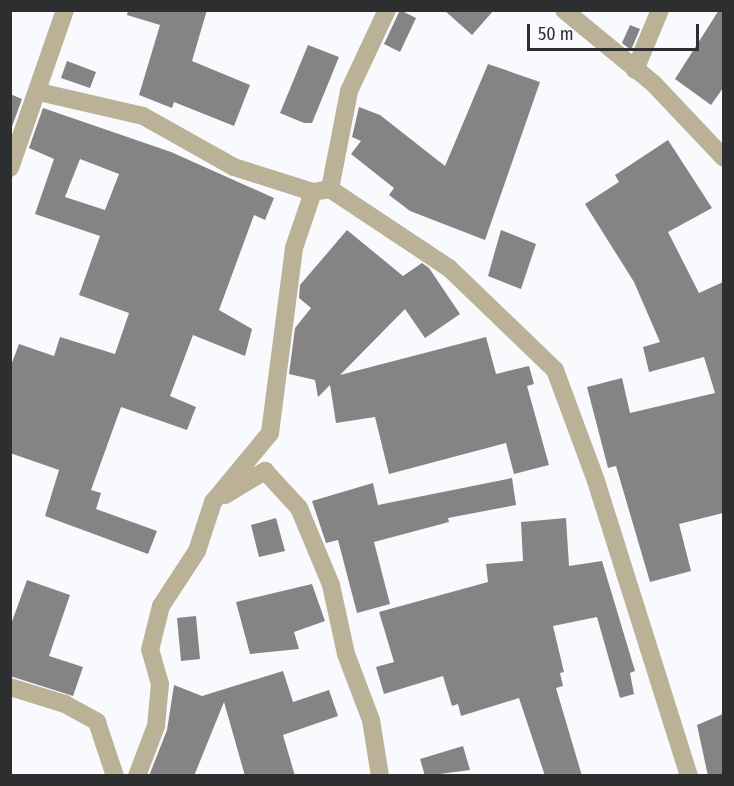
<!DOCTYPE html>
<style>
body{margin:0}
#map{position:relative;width:734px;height:786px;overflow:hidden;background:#f8fafd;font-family:"Fira Sans Condensed",sans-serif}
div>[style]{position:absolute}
.building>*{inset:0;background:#868384}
.minor>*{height:18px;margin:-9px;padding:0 9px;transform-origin:9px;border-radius:9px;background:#bab197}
span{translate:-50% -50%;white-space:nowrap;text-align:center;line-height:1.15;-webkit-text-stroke:4.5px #f8fafd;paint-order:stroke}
.frame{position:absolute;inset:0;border:12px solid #2d2e2f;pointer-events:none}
.scale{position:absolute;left:527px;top:24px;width:172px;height:27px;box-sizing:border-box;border:3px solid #2d2e2f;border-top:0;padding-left:8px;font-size:18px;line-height:21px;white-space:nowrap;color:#2d2e2f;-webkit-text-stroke:4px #f8fafd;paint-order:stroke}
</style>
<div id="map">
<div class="building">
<div style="clip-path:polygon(128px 10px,207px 10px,192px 61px,250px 85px,234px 126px,174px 102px,172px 108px,139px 95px,160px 25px,127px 15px)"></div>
<div style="clip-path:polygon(400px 10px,416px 18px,400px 52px,384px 44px)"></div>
<div style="clip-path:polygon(444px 10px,494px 10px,472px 35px)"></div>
<div style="clip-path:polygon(719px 10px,723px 10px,723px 88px,711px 105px,675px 79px)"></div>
<div style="clip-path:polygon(630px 25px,640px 29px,631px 50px,622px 43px)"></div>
<div style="clip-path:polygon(308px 45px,339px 57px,312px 123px,304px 123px,280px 113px)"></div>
<div style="clip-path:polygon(67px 61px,96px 72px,90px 88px,61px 78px)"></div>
<div style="clip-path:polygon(488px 64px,540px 82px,485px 240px,410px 211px,389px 195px,394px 188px,351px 154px,361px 141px,352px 137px,359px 107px,380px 115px,445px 166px)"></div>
<div style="clip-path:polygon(10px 94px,22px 99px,10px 132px)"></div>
<div style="clip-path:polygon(evenodd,43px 108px,171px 152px,274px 198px,265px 220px,254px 215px,219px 310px,252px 329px,245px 356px,193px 335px,170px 396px,196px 407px,187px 430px,121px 407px,91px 490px,101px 493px,96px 509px,157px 531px,148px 554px,45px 516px,59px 470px,10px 453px,10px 368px,19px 344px,54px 356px,60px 337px,115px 354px,129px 313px,79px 295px,100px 236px,35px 214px,54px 159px,29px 148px,43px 108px,80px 159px,119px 174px,105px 210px,65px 197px,80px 159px)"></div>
<div style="clip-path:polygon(668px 140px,712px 208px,668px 232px,699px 293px,723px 282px,723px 513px,679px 524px,691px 571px,650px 582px,616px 466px,608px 468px,587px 387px,622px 378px,630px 413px,715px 393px,704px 357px,649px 372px,643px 347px,660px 342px,634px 282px,585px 204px,619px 182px,615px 175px)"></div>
<div style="clip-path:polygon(347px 230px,403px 276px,422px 263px,429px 268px,460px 314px,425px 338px,405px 309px,340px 375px,486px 337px,496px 374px,529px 366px,534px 384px,527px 386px,549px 465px,514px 474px,506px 443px,389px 474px,375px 417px,336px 423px,330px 385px,318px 397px,315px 380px,289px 374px,295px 328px,311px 308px,299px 298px,300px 285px)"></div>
<div style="clip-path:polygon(501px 230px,536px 244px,521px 289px,488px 276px)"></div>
<div style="clip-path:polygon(512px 478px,516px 505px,448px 518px,449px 522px,374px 542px,390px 604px,357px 613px,338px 540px,326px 543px,312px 501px,373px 483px,378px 505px)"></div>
<div style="clip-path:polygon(276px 518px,285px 551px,259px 557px,251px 525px)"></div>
<div style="clip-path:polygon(566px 518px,569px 566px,602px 561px,635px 671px,630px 673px,634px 694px,620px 698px,597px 617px,553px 626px,564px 672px,560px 673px,563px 686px,556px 688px,582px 776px,545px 776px,519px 698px,461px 716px,458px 704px,452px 706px,443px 676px,384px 694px,376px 667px,394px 662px,379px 612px,488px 582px,486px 564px,523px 561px,521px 522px)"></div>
<div style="clip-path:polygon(27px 580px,70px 595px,49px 656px,83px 667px,73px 696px,10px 676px,10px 627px)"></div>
<div style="clip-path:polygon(312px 584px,325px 621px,294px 632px,299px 649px,250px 654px,236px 602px)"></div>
<div style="clip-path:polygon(196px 616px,200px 659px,181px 661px,177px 618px)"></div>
<div style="clip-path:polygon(283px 671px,293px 702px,329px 690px,338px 716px,283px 735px,295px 776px,245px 776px,224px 702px,194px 776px,149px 776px,167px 730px,174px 685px,202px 696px)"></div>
<div style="clip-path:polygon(723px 714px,723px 776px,708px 776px,697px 725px)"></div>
<div style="clip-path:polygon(463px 746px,470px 770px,425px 776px,420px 759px)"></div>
</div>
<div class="minor">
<div style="left:564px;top:10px;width:115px;rotate:39.4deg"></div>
<div style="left:653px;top:83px;width:103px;rotate:46.6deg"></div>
<div style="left:635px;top:70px;width:65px;rotate:-67.4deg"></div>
<div style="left:39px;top:92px;width:107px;rotate:13deg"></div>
<div style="left:143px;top:116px;width:104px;rotate:29.3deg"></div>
<div style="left:234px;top:167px;width:83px;rotate:17.6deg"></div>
<div style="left:10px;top:168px;width:167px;rotate:-70.8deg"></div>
<div style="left:330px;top:189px;width:143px;rotate:33.6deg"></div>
<div style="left:449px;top:268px;width:147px;rotate:43.9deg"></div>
<div style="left:555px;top:370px;width:118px;rotate:69.7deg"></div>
<div style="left:596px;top:481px;width:309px;rotate:72.5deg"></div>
<div style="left:225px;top:495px;width:47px;rotate:-31deg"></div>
<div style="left:265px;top:471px;width:50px;rotate:47.4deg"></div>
<div style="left:299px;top:508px;width:83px;rotate:67.4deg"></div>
<div style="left:331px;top:585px;width:71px;rotate:77.7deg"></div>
<div style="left:346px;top:654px;width:71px;rotate:69.3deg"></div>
<div style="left:371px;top:720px;width:57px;rotate:80.9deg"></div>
<div style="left:10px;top:687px;width:58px;rotate:17.2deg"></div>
<div style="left:65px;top:704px;width:37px;rotate:29deg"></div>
<div style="left:97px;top:722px;width:57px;rotate:71.6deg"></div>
<div style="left:137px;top:776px;width:53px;rotate:-69.2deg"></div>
<div style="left:156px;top:726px;width:42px;rotate:-84.6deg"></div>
<div style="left:160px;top:684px;width:35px;rotate:-106deg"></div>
<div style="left:150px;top:650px;width:45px;rotate:-76deg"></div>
<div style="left:161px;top:606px;width:66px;rotate:-56.8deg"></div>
<div style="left:197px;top:551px;width:52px;rotate:-71.9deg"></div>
<div style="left:213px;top:502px;width:89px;rotate:-50.4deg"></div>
<div style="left:270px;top:433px;width:187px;rotate:-82.6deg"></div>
<div style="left:294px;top:248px;width:59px;rotate:-71.3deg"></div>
<div style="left:313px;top:192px;width:17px;rotate:-10deg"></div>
<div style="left:330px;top:189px;width:100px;rotate:-79deg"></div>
<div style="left:349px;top:91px;width:89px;rotate:-64.9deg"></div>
</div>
<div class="frame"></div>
<div class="scale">50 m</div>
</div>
